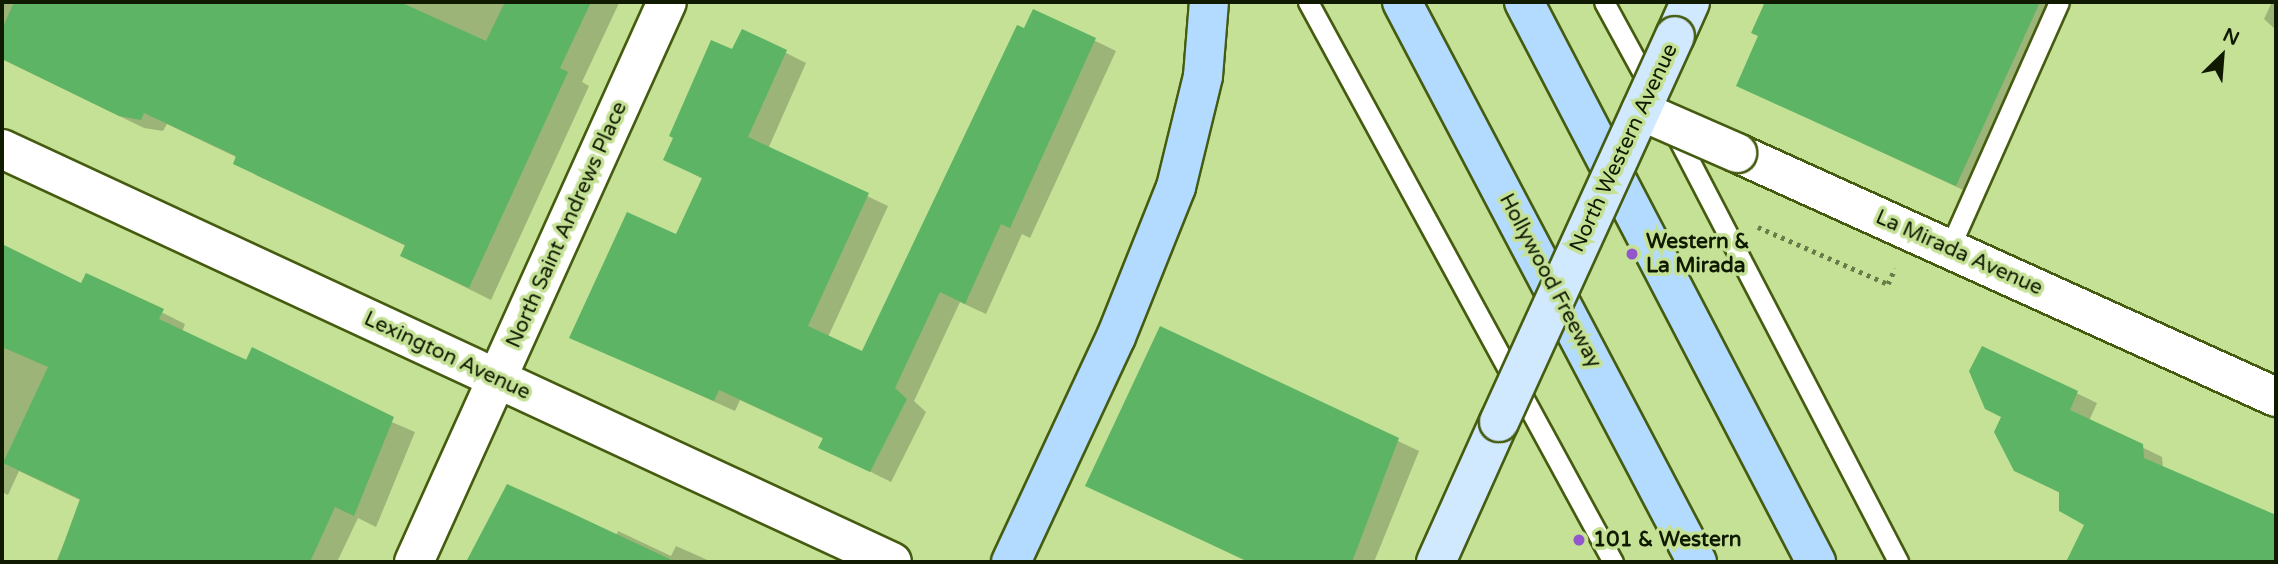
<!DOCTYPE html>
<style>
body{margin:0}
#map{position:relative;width:2278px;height:564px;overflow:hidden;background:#c4e196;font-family:"Varela Round",sans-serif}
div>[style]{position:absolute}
.shadow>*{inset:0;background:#0003}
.building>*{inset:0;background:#5db464}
.path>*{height:4.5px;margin-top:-2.25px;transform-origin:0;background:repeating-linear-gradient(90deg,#687b49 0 3.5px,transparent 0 8.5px)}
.roads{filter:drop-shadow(2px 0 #455c10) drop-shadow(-2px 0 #455c10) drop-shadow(0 2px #455c10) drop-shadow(0 -2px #455c10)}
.service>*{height:19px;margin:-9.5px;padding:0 9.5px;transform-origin:9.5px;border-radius:9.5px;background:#fff}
.minor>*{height:38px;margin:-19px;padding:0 19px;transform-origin:19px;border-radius:19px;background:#fff}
.primary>*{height:38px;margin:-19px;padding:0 19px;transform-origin:19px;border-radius:19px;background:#d1e9ff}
.motorway>*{height:38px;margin:-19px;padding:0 19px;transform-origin:19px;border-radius:19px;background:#b3dbff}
.bridges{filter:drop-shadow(2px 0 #455c10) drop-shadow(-2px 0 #455c10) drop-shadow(0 2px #455c10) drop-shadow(0 -2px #455c10)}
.minor-bridge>*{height:38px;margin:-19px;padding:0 19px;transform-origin:19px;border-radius:19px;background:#fff}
.primary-bridge>*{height:38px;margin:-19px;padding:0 19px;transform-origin:19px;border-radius:19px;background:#d1e9ff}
.dots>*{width:19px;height:19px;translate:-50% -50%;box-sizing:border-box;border:4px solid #c4e196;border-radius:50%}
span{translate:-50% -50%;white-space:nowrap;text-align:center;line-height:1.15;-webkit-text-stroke:7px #c4e196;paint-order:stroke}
.street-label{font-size:21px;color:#101a00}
.poi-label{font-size:21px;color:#101a00;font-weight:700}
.left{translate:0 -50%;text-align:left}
.frame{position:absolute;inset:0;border:4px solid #101a00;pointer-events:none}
.north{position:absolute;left:2187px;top:21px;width:70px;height:70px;-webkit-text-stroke:5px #c4e196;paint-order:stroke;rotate:25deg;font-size:19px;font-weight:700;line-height:28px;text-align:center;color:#101a00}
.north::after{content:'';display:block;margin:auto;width:24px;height:32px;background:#101a00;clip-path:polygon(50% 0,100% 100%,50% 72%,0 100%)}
</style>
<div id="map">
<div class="shadow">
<div style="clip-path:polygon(2px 2px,619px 2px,619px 3px,582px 82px,589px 86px,491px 300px,402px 256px,406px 246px,258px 176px,235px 163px,238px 158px,167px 124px,163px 131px,144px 128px,2px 59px)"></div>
<div style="clip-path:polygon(2067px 2px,1978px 197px,1738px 85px,1760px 37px,1764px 2px)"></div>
<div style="clip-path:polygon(2272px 2px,2276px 2px,2276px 30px,2264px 19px)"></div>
<div style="clip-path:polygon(1034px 11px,1116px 51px,1030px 238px,1022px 234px,986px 314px,960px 302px,914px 401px,926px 412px,891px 482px,821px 447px,824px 439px,740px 400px,735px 411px,571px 337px,676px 236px,703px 179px,666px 159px,743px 31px,806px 63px,768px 149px,888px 206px,828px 337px,863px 353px)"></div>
<div style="clip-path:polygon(2px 246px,82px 285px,87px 275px,185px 324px,182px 332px,415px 432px,376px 527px,358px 518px,337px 562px,56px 562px,82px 501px,19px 471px,8px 495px,2px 492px)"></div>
<div style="clip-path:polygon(1161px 329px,1419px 451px,1374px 562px,1248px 562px,1088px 485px)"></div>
<div style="clip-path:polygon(1983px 348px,2097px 403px,2089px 421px,2162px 457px,2163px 468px,2276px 519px,2276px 562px,2068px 562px,2086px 525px,2060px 493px,2015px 470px)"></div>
<div style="clip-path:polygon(508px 486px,616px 536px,618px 531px,671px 556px,676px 546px,712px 562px,470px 562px)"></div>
</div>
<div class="building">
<div style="clip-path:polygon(14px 2px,400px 2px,486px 41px,505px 2px,591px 2px,560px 68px,568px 72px,469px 288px,400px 256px,405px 245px,233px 164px,236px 156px,144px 113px,141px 120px,119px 116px,2px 59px,2px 29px)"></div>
<div style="clip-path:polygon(1765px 2px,2040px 2px,1956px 186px,1736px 86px,1758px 36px,1751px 33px)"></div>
<div style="clip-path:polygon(1033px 9px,1096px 38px,1010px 228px,1001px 224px,965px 304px,940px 292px,895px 388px,907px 399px,870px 472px,818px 448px,823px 438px,719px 390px,714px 401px,569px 338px,627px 212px,676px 234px,702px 178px,663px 160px,673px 138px,669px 136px,711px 40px,732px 49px,742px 29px,787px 50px,748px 137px,869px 193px,808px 326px,862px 351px,1017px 25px,1024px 28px)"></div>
<div style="clip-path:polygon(2px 244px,81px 283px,86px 273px,164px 309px,159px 319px,246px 360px,252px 347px,394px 417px,354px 516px,335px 507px,310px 562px,57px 562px,80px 499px,3px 463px,48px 367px,2px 347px)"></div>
<div style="clip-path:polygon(1160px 326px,1399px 438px,1352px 562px,1249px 562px,1085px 486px)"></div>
<div style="clip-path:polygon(1982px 346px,2078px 391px,2070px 410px,2143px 444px,2144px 458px,2276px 515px,2276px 562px,2066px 562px,2084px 525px,2059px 511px,2059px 492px,2014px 471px,1994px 432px,2001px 417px,1985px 409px,1969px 371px)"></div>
<div style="clip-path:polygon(507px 484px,565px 510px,676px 562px,466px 562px)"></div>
</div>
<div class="path">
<div style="left:1758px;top:227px;width:142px;rotate:23.7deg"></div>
<div style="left:1888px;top:284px;width:17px;rotate:-66deg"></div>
</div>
<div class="roads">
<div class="service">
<div style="left:1308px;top:2px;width:638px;rotate:61.43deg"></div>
<div style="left:1604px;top:2px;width:100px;rotate:61.4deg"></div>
<div style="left:1673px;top:129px;width:488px;rotate:62.5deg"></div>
<div style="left:1949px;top:249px;width:270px;rotate:-66deg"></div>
</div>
<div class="minor">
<div style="left:2px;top:149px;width:981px;rotate:24.89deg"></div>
<div style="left:1737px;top:153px;width:592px;rotate:24.36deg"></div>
<div style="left:414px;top:562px;width:614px;rotate:-65.69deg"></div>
</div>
<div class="primary">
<div style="left:1675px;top:36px;width:37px;rotate:-66deg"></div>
<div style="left:1436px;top:562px;width:154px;rotate:-65.8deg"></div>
</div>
<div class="motorway">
<div style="left:1402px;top:2px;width:633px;rotate:62.22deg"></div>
<div style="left:1524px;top:2px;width:632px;rotate:62.46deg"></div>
<div style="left:1011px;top:562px;width:248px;rotate:-65deg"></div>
<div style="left:1116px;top:337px;width:162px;rotate:-68.2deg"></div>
<div style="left:1176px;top:187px;width:114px;rotate:-76.3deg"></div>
<div style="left:1203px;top:76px;width:74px;rotate:-85.4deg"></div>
</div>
</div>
<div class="bridges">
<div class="minor-bridge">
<div style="left:1641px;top:111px;width:105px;rotate:23.6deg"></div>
</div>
<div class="primary-bridge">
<div style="left:1499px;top:422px;width:424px;rotate:-65.5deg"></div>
</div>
</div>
<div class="dots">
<div style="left:1632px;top:254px;background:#9356cc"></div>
<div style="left:1579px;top:540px;background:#9356cc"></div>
</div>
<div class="street-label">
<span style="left:1624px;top:148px;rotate:-65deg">North Western Avenue</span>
<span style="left:567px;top:225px;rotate:-66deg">North Saint Andrews Place</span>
<span style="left:1959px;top:253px;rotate:24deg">La Mirada Avenue</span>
<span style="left:1550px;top:281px;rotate:62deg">Hollywood Freeway</span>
<span style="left:447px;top:356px;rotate:25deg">Lexington Avenue</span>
</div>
<div class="poi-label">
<span class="left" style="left:1646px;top:254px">Western &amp;<br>La Mirada</span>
<span class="left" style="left:1593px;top:540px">101 &amp; Western</span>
</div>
<div class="frame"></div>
<div class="north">N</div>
</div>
